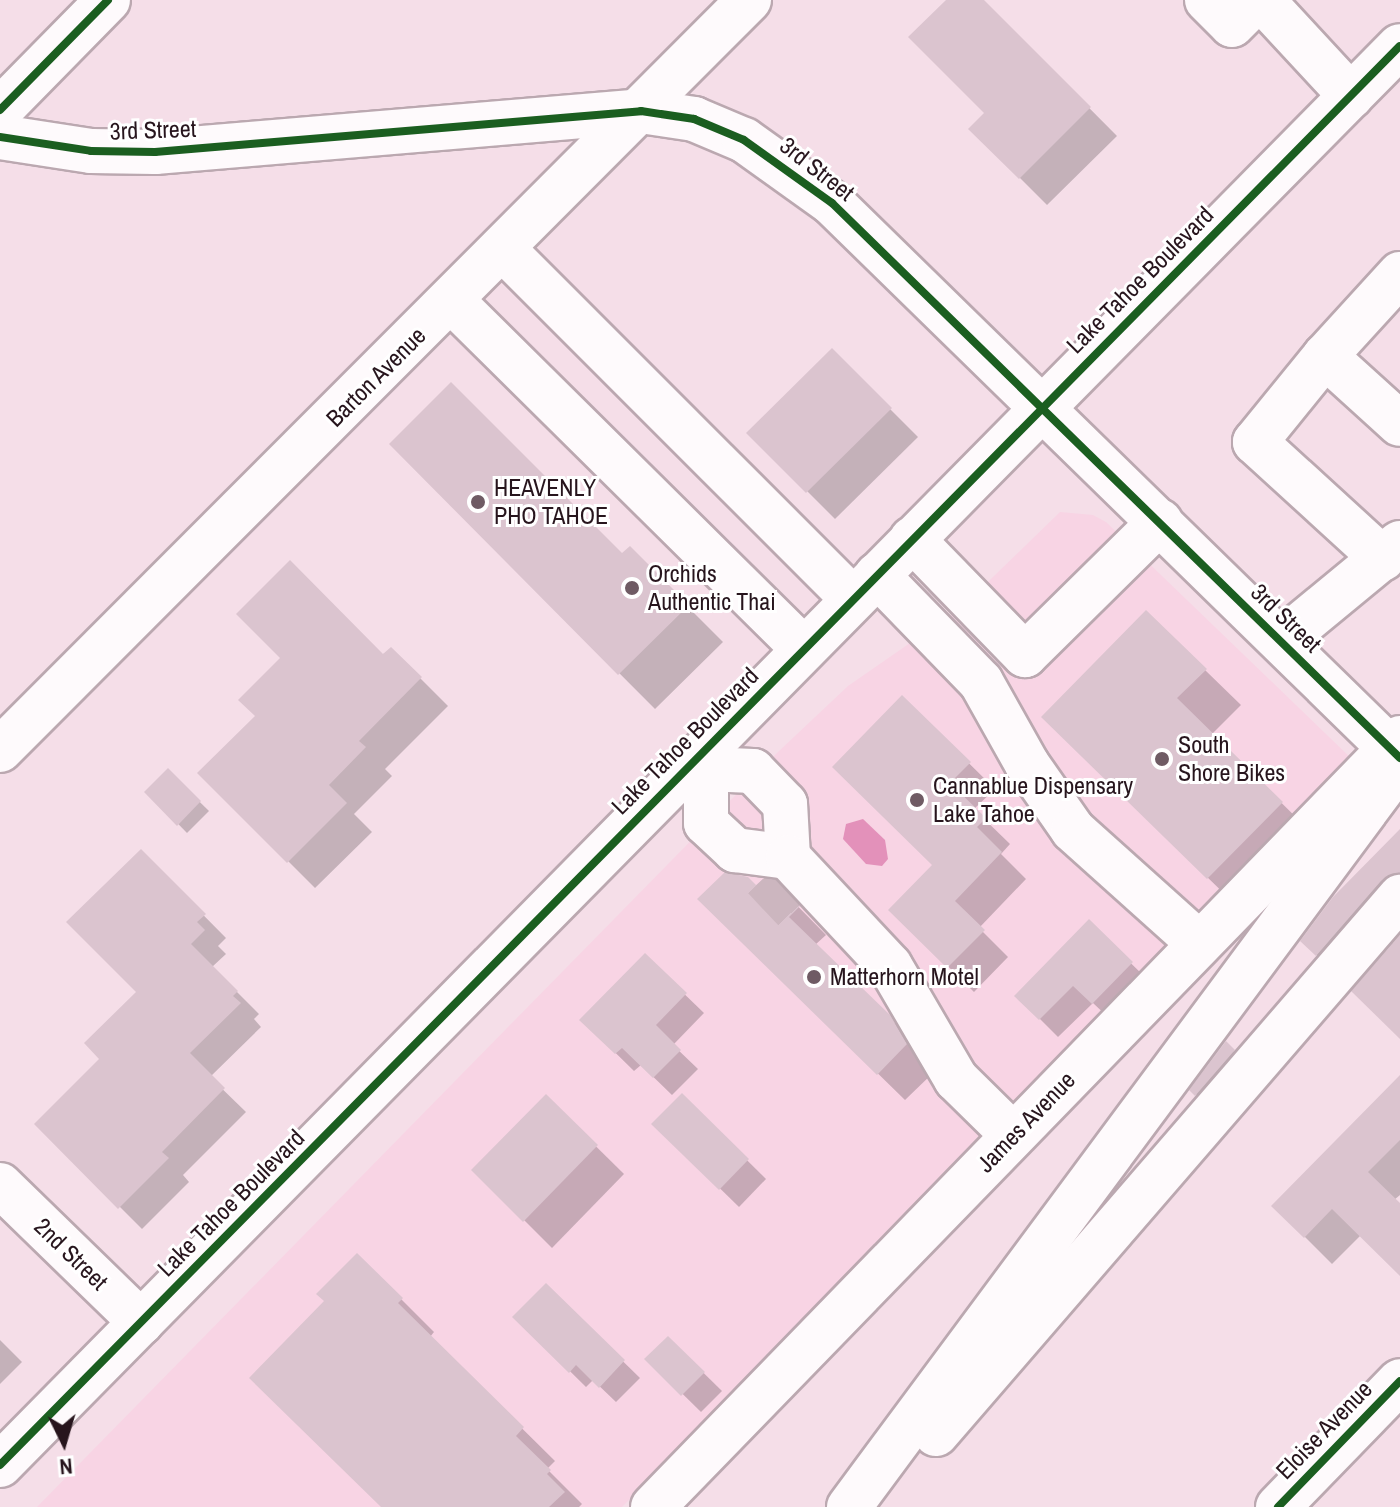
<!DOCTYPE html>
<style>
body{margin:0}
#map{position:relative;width:1400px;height:1507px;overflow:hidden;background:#f5dee8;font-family:"Archivo Narrow",sans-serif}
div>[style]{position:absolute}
.built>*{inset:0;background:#f8d4e4}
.water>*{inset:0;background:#e391ba}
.shadow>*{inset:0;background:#0003}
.building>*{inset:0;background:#dbc4cf}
.minor-tunnel>*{height:44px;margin-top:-22px;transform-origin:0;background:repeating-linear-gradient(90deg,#ccb6bf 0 44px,transparent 0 66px)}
.roads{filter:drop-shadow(2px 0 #bba8b0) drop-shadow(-2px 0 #bba8b0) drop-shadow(0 2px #bba8b0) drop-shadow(0 -2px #bba8b0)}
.minor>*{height:44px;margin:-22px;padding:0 22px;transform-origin:22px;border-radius:22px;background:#fefafc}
.highway>*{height:44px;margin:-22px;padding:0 22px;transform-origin:22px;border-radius:22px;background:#fefafc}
.cycleway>*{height:8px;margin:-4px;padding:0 4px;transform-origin:4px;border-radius:4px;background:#1b5e20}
.dots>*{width:22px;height:22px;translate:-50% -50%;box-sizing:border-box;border:4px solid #fff;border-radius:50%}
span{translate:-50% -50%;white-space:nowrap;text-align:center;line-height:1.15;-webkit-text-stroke:6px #fff;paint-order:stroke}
.street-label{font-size:24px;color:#27151d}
.poi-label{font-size:24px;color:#27151d}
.left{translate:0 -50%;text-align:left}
.north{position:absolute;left:24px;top:1403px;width:80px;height:80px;-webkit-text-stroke:6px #fff;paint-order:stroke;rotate:175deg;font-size:22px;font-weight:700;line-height:32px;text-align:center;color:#27151d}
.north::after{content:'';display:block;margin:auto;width:28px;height:36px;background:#27151d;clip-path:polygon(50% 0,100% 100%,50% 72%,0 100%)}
</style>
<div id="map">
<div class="built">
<div style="clip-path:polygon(1060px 512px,1093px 515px,1106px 522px,1356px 763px,622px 1507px,37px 1507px,778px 752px,848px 686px,962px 607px)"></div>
</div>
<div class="water">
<div style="clip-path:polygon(863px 819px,885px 840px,888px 859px,882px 866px,866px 864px,843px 839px,846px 824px)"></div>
</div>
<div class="shadow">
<div style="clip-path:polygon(948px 0,982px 0,1117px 136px,1047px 205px,971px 129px,987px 113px)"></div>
<div style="clip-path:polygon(832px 351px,918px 437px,835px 519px,749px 433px)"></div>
<div style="clip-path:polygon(391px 444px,622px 556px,630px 549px,723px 642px,655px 709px)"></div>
<div style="clip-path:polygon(391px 649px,448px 706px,385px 769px,392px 776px,354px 814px,372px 832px,315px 888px,200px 773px)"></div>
<div style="clip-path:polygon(1205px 670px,1241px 705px,1212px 734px,1317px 838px,1244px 913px,1079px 752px)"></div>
<div style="clip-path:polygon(903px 698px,995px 789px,974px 809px,1010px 844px,1001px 854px,1026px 879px,979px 928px,1008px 957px,974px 992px,891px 910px,935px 865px)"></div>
<div style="clip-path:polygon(168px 771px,209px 811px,187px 833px,147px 792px)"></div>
<div style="clip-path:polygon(1400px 834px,1400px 918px,1344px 982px,1303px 941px)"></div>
<div style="clip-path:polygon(141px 852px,226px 938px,218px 946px,226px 954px,212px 967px,259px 1014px,254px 1019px,261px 1027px,210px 1077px,246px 1112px,183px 1175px,189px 1182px,142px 1229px,37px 1124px,102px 1059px,139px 992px)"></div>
<div style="clip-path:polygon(775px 883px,826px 935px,815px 945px,917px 1045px,933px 1073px,905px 1100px,728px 927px,756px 888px)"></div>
<div style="clip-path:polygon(1089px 922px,1150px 982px,1112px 1021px,1093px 1003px,1058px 1037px,1017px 996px)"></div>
<div style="clip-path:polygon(645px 956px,704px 1013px,673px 1045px,698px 1069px,672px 1095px,641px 1065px,634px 1071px,582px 1020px)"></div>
<div style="clip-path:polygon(1226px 1044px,1252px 1070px,1215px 1113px,1192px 1090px)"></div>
<div style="clip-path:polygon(1400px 1078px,1400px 1195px,1394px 1200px,1400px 1206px,1400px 1274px,1361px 1235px,1332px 1264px,1274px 1206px)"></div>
<div style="clip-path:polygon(682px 1096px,766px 1179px,739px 1207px,654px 1124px)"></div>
<div style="clip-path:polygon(546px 1097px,624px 1174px,552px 1248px,474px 1170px)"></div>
<div style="clip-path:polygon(357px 1255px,434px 1332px,430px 1337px,555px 1461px,547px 1469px,582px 1504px,579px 1507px,383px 1507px,327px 1301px)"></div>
<div style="clip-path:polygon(546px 1286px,640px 1378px,616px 1402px,593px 1380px,586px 1387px,515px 1317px)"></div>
<div style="clip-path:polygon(668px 1338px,722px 1391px,701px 1412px,647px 1359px)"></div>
<div style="clip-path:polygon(0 1340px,22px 1362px,0 1384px)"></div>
</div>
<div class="building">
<div style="clip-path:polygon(946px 0,984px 0,1091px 107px,1019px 179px,968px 129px,984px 113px,908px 37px)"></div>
<div style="clip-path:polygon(832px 348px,892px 408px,806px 493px,746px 433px)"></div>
<div style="clip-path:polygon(451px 382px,622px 553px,630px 546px,689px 605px,618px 675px,389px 444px)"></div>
<div style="clip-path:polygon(290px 560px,383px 654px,391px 647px,422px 677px,359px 741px,366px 747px,329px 785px,347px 803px,287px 863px,197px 773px,255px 716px,238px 700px,280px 658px,236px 614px)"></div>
<div style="clip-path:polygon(1146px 610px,1207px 669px,1177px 698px,1283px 802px,1207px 879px,1041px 717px)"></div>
<div style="clip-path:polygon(902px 695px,971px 762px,950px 783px,986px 818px,977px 827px,1002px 852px,955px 901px,985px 930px,947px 968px,888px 910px,932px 865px,832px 767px)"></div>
<div style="clip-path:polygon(168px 768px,201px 801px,177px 826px,144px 792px)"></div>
<div style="clip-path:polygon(1400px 829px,1400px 873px,1381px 881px,1316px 956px,1300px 941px,1333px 897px)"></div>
<div style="clip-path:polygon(141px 849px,206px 914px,197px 922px,205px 930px,191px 944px,238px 991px,233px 996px,241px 1003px,190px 1053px,225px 1088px,162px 1152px,169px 1158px,118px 1209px,34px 1124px,99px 1059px,84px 1043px,136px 992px,66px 922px)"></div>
<div style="clip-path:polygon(725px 872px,748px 877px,756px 885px,763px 879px,776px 881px,800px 906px,789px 917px,890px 1015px,907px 1044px,877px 1075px,697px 899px)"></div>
<div style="clip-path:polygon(1089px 919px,1133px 962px,1092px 1004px,1073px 986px,1039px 1020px,1014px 996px)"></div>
<div style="clip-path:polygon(1400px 935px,1400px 1039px,1351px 991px)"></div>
<div style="clip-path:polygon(645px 953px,687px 993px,656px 1025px,681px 1050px,653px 1078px,622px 1048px,615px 1054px,579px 1020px)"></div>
<div style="clip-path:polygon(1226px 1041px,1235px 1050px,1195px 1096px,1189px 1090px)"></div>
<div style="clip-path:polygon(1400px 1075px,1400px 1140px,1368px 1172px,1400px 1203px,1400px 1276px,1332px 1209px,1304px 1238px,1271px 1206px)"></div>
<div style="clip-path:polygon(682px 1093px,749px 1159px,719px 1190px,651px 1124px)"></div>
<div style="clip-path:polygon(546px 1094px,598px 1145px,523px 1222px,471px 1170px)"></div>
<div style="clip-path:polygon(357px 1253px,403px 1298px,398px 1303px,524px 1427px,516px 1436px,551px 1470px,547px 1474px,565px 1492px,549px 1507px,381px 1507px,249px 1378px,324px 1301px,316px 1294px)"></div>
<div style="clip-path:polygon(546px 1283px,625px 1360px,599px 1388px,576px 1365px,569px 1373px,512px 1317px)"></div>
<div style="clip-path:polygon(668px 1336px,705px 1372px,681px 1396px,644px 1359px)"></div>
</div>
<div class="minor-tunnel">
<div style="left:764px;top:878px;width:45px;rotate:46.8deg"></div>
</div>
<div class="roads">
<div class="minor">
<div style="left:1207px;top:0;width:35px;rotate:45deg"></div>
<div style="left:1232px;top:25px;width:35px;rotate:-45deg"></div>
<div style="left:1262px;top:0;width:131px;rotate:47.2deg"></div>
<div style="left:0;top:110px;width:154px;rotate:-45.5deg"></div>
<div style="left:0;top:137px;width:92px;rotate:8.7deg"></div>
<div style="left:91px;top:151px;width:64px;rotate:0.9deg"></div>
<div style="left:155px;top:152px;width:488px;rotate:-4.8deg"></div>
<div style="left:641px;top:111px;width:54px;rotate:8.6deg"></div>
<div style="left:694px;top:119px;width:54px;rotate:22.8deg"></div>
<div style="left:744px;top:140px;width:108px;rotate:35.6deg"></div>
<div style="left:832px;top:203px;width:794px;rotate:44.34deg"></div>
<div style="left:503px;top:249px;width:495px;rotate:45deg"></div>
<div style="left:1400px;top:274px;width:111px;rotate:132.4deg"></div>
<div style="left:1325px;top:356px;width:101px;rotate:42.2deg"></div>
<div style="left:452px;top:301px;width:495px;rotate:44.7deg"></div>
<div style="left:1325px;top:356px;width:111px;rotate:129.1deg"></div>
<div style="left:1255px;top:442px;width:173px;rotate:42.4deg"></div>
<div style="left:912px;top:539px;width:162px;rotate:45.8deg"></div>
<div style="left:1025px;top:655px;width:190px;rotate:-44.6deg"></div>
<div style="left:877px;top:575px;width:149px;rotate:45.8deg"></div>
<div style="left:981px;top:682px;width:94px;rotate:60.7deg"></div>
<div style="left:1027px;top:764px;width:80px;rotate:55.1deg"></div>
<div style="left:1073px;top:830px;width:169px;rotate:41.9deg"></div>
<div style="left:1281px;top:641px;width:154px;rotate:-39.5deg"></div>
<div style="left:0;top:750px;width:1060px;rotate:-45.04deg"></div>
<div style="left:788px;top:857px;width:53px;rotate:-93.2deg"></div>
<div style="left:785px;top:804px;width:46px;rotate:-134.1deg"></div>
<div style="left:753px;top:771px;width:47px;rotate:-177.6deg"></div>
<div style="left:706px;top:769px;width:54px;rotate:90deg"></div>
<div style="left:706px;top:823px;width:40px;rotate:43deg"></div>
<div style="left:735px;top:850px;width:53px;rotate:7.5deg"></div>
<div style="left:788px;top:857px;width:149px;rotate:46.9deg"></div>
<div style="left:890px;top:966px;width:131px;rotate:59.7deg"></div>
<div style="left:956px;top:1079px;width:80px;rotate:44.5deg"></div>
<div style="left:0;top:1185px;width:197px;rotate:44.2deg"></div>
<div style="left:936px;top:1434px;width:710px;rotate:-49.17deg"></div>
<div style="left:653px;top:1507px;width:1072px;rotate:-45.83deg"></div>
<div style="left:849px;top:1507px;width:898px;rotate:-53.42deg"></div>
<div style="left:1278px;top:1507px;width:175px;rotate:-45.9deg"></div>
</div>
<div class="highway">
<div style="left:0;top:1465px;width:1993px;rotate:-45.39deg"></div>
</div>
</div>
<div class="cycleway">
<div style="left:0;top:110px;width:154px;rotate:-45.5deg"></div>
<div style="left:0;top:137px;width:92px;rotate:8.7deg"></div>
<div style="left:91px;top:151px;width:64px;rotate:0.9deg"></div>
<div style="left:155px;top:152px;width:488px;rotate:-4.8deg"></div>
<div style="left:641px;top:111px;width:54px;rotate:8.6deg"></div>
<div style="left:694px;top:119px;width:54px;rotate:22.8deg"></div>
<div style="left:744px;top:140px;width:108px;rotate:35.6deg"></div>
<div style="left:832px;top:203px;width:794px;rotate:44.34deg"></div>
<div style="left:0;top:1465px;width:1993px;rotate:-45.39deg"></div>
<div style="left:1278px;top:1507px;width:175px;rotate:-45.9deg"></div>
</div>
<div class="dots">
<div style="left:478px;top:502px;background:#6f5b64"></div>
<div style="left:632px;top:588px;background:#6f5b64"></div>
<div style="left:1162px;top:759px;background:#6f5b64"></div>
<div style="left:917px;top:800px;background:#6f5b64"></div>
<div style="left:814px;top:977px;background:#6f5b64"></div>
</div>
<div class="street-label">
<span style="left:153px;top:130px;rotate:-2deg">3rd Street</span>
<span style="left:817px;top:169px;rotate:38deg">3rd Street</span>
<span style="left:1140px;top:280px;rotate:-45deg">Lake Tahoe Boulevard</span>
<span style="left:376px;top:377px;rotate:-45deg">Barton Avenue</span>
<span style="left:1286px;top:618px;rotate:44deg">3rd Street</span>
<span style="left:685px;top:741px;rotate:-45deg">Lake Tahoe Boulevard</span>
<span style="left:1026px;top:1122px;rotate:-46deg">James Avenue</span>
<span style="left:231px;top:1203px;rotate:-45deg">Lake Tahoe Boulevard</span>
<span style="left:71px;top:1254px;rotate:44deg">2nd Street</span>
<span style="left:1324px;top:1430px;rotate:-46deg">Eloise Avenue</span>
</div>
<div class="poi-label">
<span class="left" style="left:494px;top:502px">HEAVENLY<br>PHO TAHOE</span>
<span class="left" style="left:648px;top:588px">Orchids<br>Authentic Thai</span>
<span class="left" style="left:1178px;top:759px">South<br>Shore Bikes</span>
<span class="left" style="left:933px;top:800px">Cannablue Dispensary<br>Lake Tahoe</span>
<span class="left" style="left:830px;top:977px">Matterhorn Motel</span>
</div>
<div class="north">N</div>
</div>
